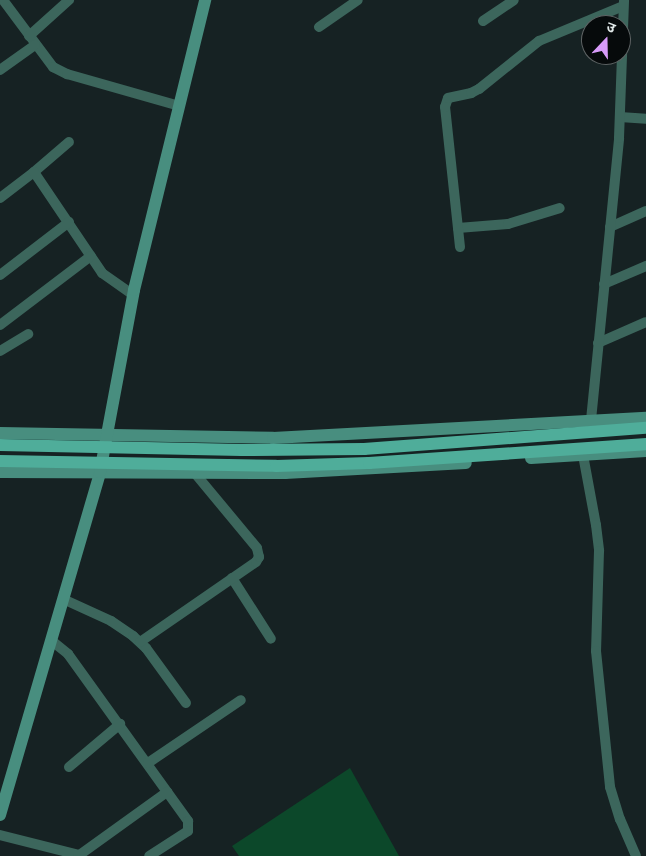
<!DOCTYPE html>
<meta charset="utf-8">
<style>
body{margin:0}
#map{position:relative;width:646px;height:856px;overflow:hidden;background:#162223;font-family:"IBM Plex Sans","Noto Sans Devanagari",sans-serif}
div>[style]{position:absolute}
.green>*{inset:0;background:#0c482a}
.street>*{height:10px;margin:-5px;padding:0 5px;transform-origin:5px;border-radius:5px;background:#3c665c}
.secondary>*{height:12px;margin:-6px;padding:0 6px;transform-origin:6px;border-radius:6px;background:#488e7f}
.primary-bridge>*{height:12px;margin:-6px;padding:0 6px;transform-origin:6px;border-radius:6px;background:#4fad9a}
span{translate:-50% -50%;white-space:nowrap;text-align:center;line-height:1.15;-webkit-text-stroke:4px #060a0b;paint-order:stroke}
.north{position:absolute;left:581px;top:15px;width:50px;height:50px;box-sizing:border-box;background:#060a0b;border:1px solid #5e6364;border-radius:50%;rotate:21deg;font-size:14px;font-weight:700;line-height:20px;text-align:center;color:#e1e9e9}
.north::after{content:'';display:block;margin:auto;width:18px;height:22px;background:#d79bf9;clip-path:polygon(50% 0,100% 100%,50% 72%,0 100%)}
</style>
<div id="map">
<div class="green">
<div style="clip-path:polygon(350px 768px,399px 856px,239px 856px,232px 846px)"></div>
</div>
<div class="street">
<div style="left:3px;top:0;width:84px;rotate:53.3deg"></div>
<div style="left:53px;top:67px;width:16px;rotate:27deg"></div>
<div style="left:67px;top:74px;width:116px;rotate:15.9deg"></div>
<div style="left:483px;top:21px;width:37px;rotate:-34deg"></div>
<div style="left:319px;top:27px;width:47px;rotate:-34.7deg"></div>
<div style="left:29px;top:36px;width:54px;rotate:-42deg"></div>
<div style="left:0;top:70px;width:43px;rotate:-35.5deg"></div>
<div style="left:620px;top:117px;width:26px;rotate:4deg"></div>
<div style="left:34px;top:172px;width:46px;rotate:-40.6deg"></div>
<div style="left:0;top:198px;width:43px;rotate:-37.4deg"></div>
<div style="left:34px;top:172px;width:122px;rotate:56deg"></div>
<div style="left:102px;top:273px;width:38px;rotate:35deg"></div>
<div style="left:610px;top:227px;width:39px;rotate:-24deg"></div>
<div style="left:458px;top:228px;width:50px;rotate:-4.6deg"></div>
<div style="left:508px;top:224px;width:54px;rotate:-17.1deg"></div>
<div style="left:460px;top:247px;width:141px;rotate:-96.1deg"></div>
<div style="left:445px;top:107px;width:9px;rotate:-72deg"></div>
<div style="left:448px;top:98px;width:24px;rotate:-12deg"></div>
<div style="left:471px;top:93px;width:9px;rotate:-27deg"></div>
<div style="left:479px;top:89px;width:77px;rotate:-38.7deg"></div>
<div style="left:539px;top:41px;width:91px;rotate:-22.6deg"></div>
<div style="left:0;top:275px;width:87px;rotate:-37.5deg"></div>
<div style="left:604px;top:284px;width:46px;rotate:-23.2deg"></div>
<div style="left:0;top:325px;width:114px;rotate:-37.2deg"></div>
<div style="left:598px;top:343px;width:52px;rotate:-23.6deg"></div>
<div style="left:0;top:351px;width:33px;rotate:-31deg"></div>
<div style="left:591px;top:420px;width:283px;rotate:-84.3deg"></div>
<div style="left:619px;top:138px;width:138px;rotate:-87.9deg"></div>
<div style="left:583px;top:455px;width:71px;rotate:79.5deg"></div>
<div style="left:596px;top:525px;width:26px;rotate:83deg"></div>
<div style="left:599px;top:551px;width:100px;rotate:91.7deg"></div>
<div style="left:596px;top:651px;width:137px;rotate:84.1deg"></div>
<div style="left:610px;top:787px;width:34px;rotate:73deg"></div>
<div style="left:620px;top:819px;width:40px;rotate:66.6deg"></div>
<div style="left:232px;top:578px;width:72px;rotate:57.4deg"></div>
<div style="left:63px;top:599px;width:53px;rotate:24.6deg"></div>
<div style="left:111px;top:621px;width:27px;rotate:34deg"></div>
<div style="left:133px;top:636px;width:18px;rotate:43deg"></div>
<div style="left:146px;top:648px;width:68px;rotate:54deg"></div>
<div style="left:52px;top:641px;width:21px;rotate:39deg"></div>
<div style="left:68px;top:654px;width:206px;rotate:54.3deg"></div>
<div style="left:188px;top:821px;width:10px;rotate:90deg"></div>
<div style="left:188px;top:831px;width:46px;rotate:147.3deg"></div>
<div style="left:140px;top:642px;width:141px;rotate:-34.6deg"></div>
<div style="left:256px;top:562px;width:6px;rotate:-59deg"></div>
<div style="left:259px;top:557px;width:9px;rotate:-103deg"></div>
<div style="left:257px;top:548px;width:99px;rotate:-129.7deg"></div>
<div style="left:148px;top:763px;width:112px;rotate:-34.1deg"></div>
<div style="left:69px;top:767px;width:67px;rotate:-40.1deg"></div>
<div style="left:0;top:835px;width:81px;rotate:14.2deg"></div>
<div style="left:78px;top:856px;width:110px;rotate:-35.7deg"></div>
</div>
<div class="secondary">
<div style="left:0;top:433px;width:273px;rotate:1deg"></div>
<div style="left:273px;top:438px;width:374px;rotate:-3.1deg"></div>
<div style="left:531px;top:458px;width:115px;rotate:-3.5deg"></div>
<div style="left:0;top:472px;width:285px;rotate:0.2deg"></div>
<div style="left:285px;top:473px;width:181px;rotate:-3.2deg"></div>
<div style="left:0;top:815px;width:357px;rotate:-73.7deg"></div>
<div style="left:100px;top:472px;width:185px;rotate:-79.4deg"></div>
<div style="left:134px;top:290px;width:299px;rotate:-76.2deg"></div>
</div>
<div class="primary-bridge">
<div style="left:0;top:445px;width:242px;rotate:1.2deg"></div>
<div style="left:242px;top:450px;width:122px;rotate:-0.5deg"></div>
<div style="left:364px;top:449px;width:283px;rotate:-4.3deg"></div>
<div style="left:0;top:461px;width:276px;rotate:1deg"></div>
<div style="left:276px;top:466px;width:93px;rotate:-1.8deg"></div>
<div style="left:369px;top:463px;width:278px;rotate:-3.9deg"></div>
</div>
<div class="north">उ</div>
</div>
